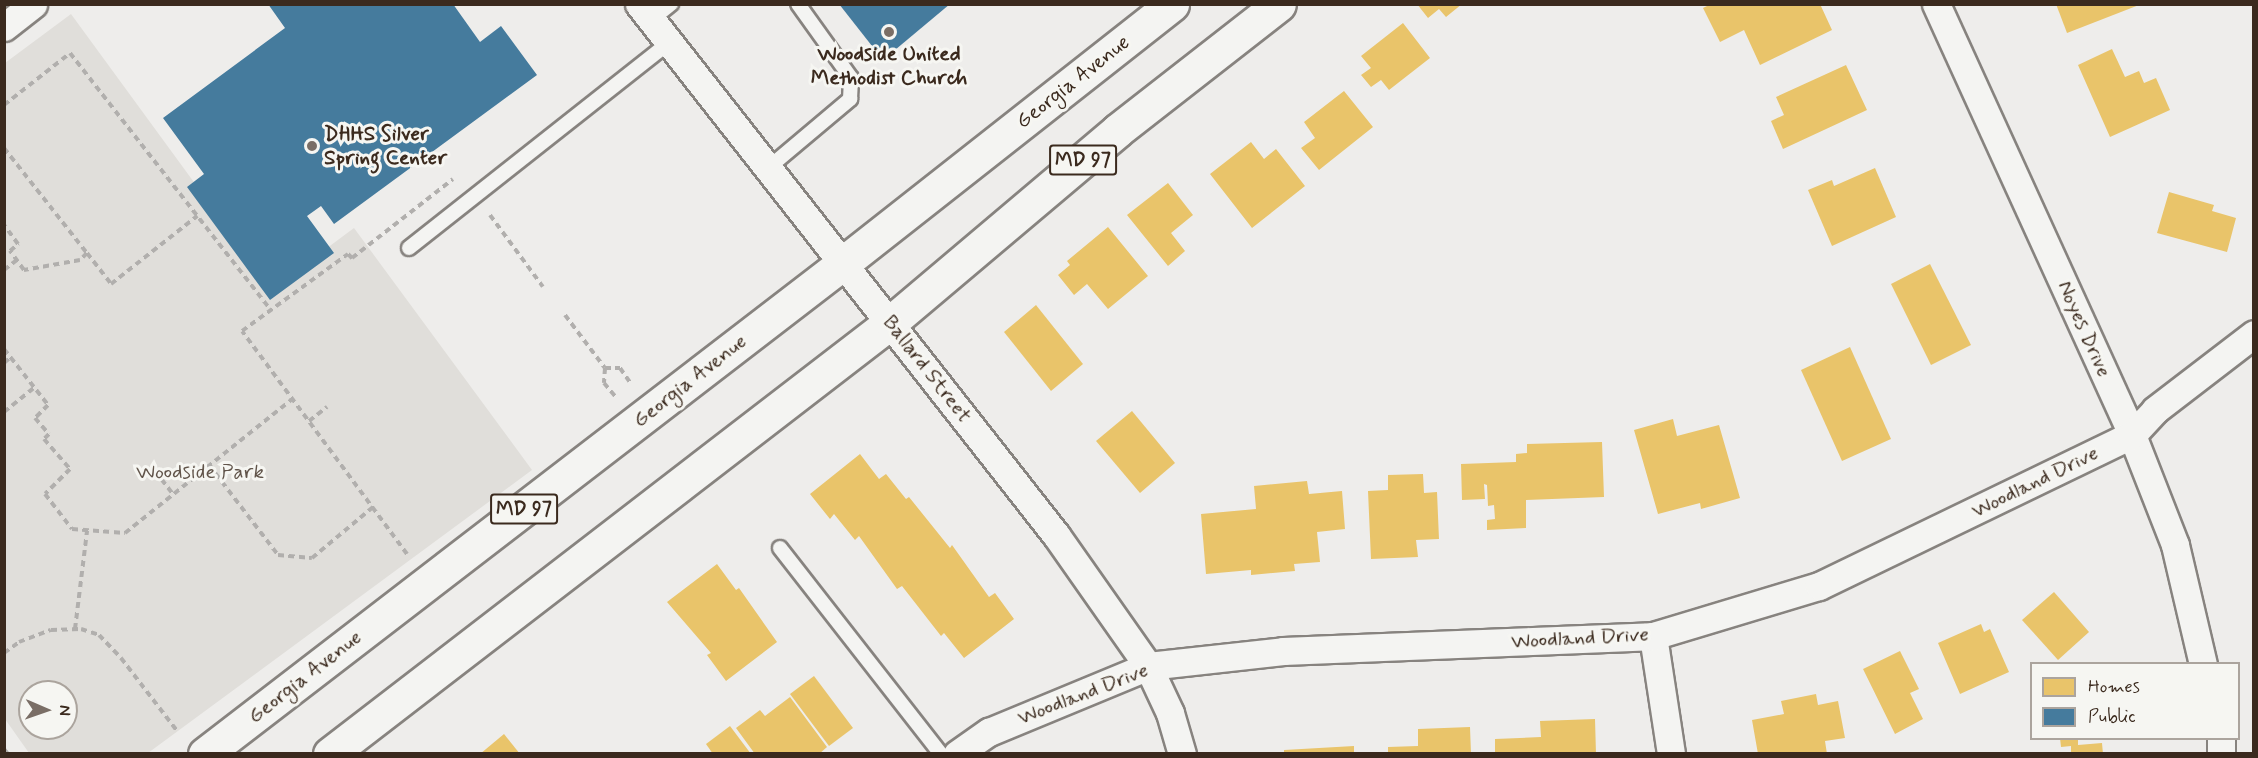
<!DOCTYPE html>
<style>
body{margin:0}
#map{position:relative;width:2258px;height:758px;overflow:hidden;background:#eeedeb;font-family:Mynerve,sans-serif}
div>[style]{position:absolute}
.built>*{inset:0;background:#e0deda}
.homes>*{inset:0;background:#e9c46a}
.public>*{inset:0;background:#457b9d}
.path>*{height:4px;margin-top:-2px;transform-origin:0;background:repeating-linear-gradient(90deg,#b1afad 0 6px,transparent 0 10.5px)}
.roads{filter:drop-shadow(2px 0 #87837f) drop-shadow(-2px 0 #87837f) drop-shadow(0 2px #87837f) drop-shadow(0 -2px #87837f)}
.service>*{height:14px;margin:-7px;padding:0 7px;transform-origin:7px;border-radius:7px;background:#f4f4f2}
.minor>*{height:27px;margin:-13.5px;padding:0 13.5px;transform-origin:13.5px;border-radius:13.5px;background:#f4f4f2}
.primary>*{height:33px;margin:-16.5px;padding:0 16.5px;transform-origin:16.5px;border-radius:16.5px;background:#f4f4f2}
.dots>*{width:16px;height:16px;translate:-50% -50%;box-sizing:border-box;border:3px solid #f6f6f2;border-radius:50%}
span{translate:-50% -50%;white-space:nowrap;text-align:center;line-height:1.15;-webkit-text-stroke:6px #f6f6f2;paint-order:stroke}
.shield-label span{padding:2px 4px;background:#f6f6f2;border:2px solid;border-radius:4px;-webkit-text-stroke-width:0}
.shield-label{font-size:20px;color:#3b2a1e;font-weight:700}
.poi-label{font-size:21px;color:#3b2a1e;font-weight:700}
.left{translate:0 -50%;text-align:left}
.street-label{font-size:21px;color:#3b2a1e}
.park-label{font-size:21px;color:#61544a}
.frame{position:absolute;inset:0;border:6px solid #3b2a1e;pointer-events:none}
.legend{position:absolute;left:2030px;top:662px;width:210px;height:78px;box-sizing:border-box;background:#f6f6f2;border:2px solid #aba49d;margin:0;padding:8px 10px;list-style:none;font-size:18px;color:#3b2a1e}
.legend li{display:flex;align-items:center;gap:12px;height:30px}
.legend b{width:30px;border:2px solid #aba49d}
.north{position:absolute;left:18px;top:680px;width:60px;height:60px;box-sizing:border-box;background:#f6f6f2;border:2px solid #aba49d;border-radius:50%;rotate:92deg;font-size:16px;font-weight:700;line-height:24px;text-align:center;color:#3b2a1e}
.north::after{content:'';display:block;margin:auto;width:21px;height:27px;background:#7a6e66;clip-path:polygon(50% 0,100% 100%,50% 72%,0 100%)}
</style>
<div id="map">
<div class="built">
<div style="clip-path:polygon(evenodd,71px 14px,272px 289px,354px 228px,532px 470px,148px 753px,29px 753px,5px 719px,5px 63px,71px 14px,30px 692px,66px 692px,66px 728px,30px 728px,30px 692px)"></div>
</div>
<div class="homes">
<div style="clip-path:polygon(1417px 4px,1462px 4px,1446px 17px,1439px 9px,1428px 18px)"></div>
<div style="clip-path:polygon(1711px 4px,1820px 4px,1832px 30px,1760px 65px,1744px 30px,1720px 42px,1703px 8px)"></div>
<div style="clip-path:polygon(2056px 4px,2139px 4px,2139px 5px,2067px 33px)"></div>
<div style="clip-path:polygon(1403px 23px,1430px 58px,1389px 90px,1381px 80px,1371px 87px,1361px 75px,1371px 68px,1361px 56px)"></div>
<div style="clip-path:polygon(2112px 49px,2125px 77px,2139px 71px,2144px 83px,2156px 78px,2170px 110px,2110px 137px,2078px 65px)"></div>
<div style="clip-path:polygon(1846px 65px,1867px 110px,1783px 149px,1771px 121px,1784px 115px,1776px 97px)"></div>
<div style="clip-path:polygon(1344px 91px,1373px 127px,1319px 170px,1301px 148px,1315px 138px,1304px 122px)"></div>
<div style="clip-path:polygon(1251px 142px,1264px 159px,1276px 149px,1305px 186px,1252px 228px,1210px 174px)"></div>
<div style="clip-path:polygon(1875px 168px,1896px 217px,1832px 246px,1808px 190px,1832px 180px,1834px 186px)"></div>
<div style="clip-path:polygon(1168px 183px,1193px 215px,1171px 233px,1185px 251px,1168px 266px,1127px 215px)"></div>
<div style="clip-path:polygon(2169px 192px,2214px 205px,2212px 211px,2236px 218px,2227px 252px,2157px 233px)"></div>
<div style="clip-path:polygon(1108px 227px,1148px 276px,1108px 309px,1087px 284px,1074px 295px,1058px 275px,1070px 265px,1067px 261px)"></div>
<div style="clip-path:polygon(1930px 264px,1971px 345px,1931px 365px,1891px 284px)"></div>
<div style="clip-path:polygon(1036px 305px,1083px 364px,1051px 391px,1004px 332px)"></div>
<div style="clip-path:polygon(1850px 347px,1891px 439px,1842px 461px,1801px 370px)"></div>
<div style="clip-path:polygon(1132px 411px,1175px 463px,1140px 493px,1096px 441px)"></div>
<div style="clip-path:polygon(1673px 419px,1677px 436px,1719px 425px,1740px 498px,1701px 509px,1700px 503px,1658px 514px,1634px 430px)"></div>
<div style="clip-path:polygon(1602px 442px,1604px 497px,1526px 500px,1526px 528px,1487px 530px,1487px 520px,1495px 519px,1494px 505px,1488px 506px,1487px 485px,1484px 484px,1485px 499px,1462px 500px,1461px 464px,1516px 462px,1516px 454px,1527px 453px,1527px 444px)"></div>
<div style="clip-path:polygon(860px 454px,879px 479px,886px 474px,906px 499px,909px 497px,950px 548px,952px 545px,989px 597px,995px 593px,1014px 619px,964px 658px,944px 633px,941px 636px,902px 586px,897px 589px,859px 536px,855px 540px,834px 514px,830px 519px,810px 494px)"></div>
<div style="clip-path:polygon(1423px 474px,1424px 493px,1437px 492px,1439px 539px,1416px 540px,1418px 557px,1371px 559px,1368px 491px,1388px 490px,1388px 475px)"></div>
<div style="clip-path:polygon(1307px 481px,1309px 494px,1342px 491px,1345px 529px,1317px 532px,1320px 562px,1294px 564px,1295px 571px,1251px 575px,1251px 570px,1206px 574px,1201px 514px,1256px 509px,1254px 486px)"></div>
<div style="clip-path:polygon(717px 564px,736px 590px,739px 588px,777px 642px,726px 681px,707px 655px,711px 653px,667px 602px)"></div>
<div style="clip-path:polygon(2054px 592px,2089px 632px,2058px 660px,2022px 620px)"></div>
<div style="clip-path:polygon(1981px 624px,1984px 632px,1990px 629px,2009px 672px,1960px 694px,1938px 643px)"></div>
<div style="clip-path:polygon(1900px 651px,1919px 689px,1910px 693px,1923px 719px,1895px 734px,1863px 669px)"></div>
<div style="clip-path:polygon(814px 676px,853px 728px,829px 746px,790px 694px)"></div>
<div style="clip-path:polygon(1816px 694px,1818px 705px,1838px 701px,1845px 738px,1825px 741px,1827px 754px,1758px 754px,1752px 720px,1784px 714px,1781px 701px)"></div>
<div style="clip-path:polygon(790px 697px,827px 747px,819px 754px,755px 754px,736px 728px,760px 710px,765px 716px)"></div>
<div style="clip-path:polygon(1595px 719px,1596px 754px,1495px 754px,1495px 739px,1541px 737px,1540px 721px)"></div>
<div style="clip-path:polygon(730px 726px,751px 754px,713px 754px,706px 744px)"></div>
<div style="clip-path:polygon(1470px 727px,1471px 754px,1388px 754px,1388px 747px,1418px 746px,1418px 729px)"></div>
<div style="clip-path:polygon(504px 734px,520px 754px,480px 754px)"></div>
<div style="clip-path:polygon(2060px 738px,2078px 738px,2078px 745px,2102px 743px,2103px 754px,2071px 754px,2071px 746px,2061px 747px)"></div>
<div style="clip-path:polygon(1354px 746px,1354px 754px,1284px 754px,1284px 750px)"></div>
</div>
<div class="public">
<div style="clip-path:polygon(268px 4px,453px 4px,480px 42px,501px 26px,537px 75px,334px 224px,321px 206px,307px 216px,334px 253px,270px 300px,187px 187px,204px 174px,163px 118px,285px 28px)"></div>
<div style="clip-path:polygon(839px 4px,950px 4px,883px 60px)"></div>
</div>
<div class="path">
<div style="left:4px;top:105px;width:84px;rotate:-38.2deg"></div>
<div style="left:70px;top:53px;width:326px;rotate:52deg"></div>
<div style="left:4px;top:148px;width:134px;rotate:51.7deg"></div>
<div style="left:87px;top:253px;width:10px;rotate:135deg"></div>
<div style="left:80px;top:260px;width:57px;rotate:169.9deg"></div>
<div style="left:24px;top:270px;width:24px;rotate:-126deg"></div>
<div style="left:10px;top:251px;width:11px;rotate:-41deg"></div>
<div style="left:18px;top:244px;width:24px;rotate:-126deg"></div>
<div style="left:490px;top:215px;width:89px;rotate:53.6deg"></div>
<div style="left:87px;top:253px;width:39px;rotate:52deg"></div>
<div style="left:111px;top:284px;width:110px;rotate:-38.3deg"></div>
<div style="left:4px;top:270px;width:16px;rotate:-38deg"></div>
<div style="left:565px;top:315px;width:66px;rotate:53deg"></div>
<div style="left:605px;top:368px;width:15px;rotate:94deg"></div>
<div style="left:604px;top:383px;width:17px;rotate:50deg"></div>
<div style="left:4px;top:349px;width:71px;rotate:51.8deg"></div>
<div style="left:48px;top:405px;width:18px;rotate:135deg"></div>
<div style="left:35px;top:418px;width:21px;rotate:49deg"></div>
<div style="left:49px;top:434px;width:7px;rotate:135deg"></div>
<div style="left:44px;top:439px;width:40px;rotate:49deg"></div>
<div style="left:70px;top:469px;width:35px;rotate:135deg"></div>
<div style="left:45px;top:494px;width:44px;rotate:52.4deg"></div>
<div style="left:72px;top:529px;width:53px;rotate:4.3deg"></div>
<div style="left:125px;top:533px;width:214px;rotate:-38.7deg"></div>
<div style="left:4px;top:363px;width:9px;rotate:-41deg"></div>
<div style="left:605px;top:368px;width:15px"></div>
<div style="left:620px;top:368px;width:19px;rotate:55deg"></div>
<div style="left:4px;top:412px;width:38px;rotate:-39deg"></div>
<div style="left:309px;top:421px;width:23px;rotate:-38deg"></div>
<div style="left:209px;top:465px;width:113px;rotate:52.5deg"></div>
<div style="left:278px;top:555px;width:34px;rotate:5deg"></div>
<div style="left:312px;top:558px;width:80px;rotate:-39.9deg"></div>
<div style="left:155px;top:471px;width:31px;rotate:52deg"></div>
<div style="left:407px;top:554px;width:277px;rotate:-126.5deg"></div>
<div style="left:242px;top:331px;width:131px;rotate:-36deg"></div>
<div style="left:348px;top:254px;width:6px;rotate:45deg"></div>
<div style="left:352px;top:258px;width:128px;rotate:-38deg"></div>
<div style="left:75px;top:629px;width:99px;rotate:-83deg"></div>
<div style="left:4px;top:653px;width:19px;rotate:-36deg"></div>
<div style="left:19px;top:642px;width:34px;rotate:-21deg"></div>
<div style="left:51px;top:630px;width:30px;rotate:-2deg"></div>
<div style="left:81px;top:629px;width:19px;rotate:18deg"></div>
<div style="left:99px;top:635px;width:32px;rotate:46deg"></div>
<div style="left:121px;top:658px;width:93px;rotate:52.4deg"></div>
<div style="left:4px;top:749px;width:6px;rotate:51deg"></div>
</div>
<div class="roads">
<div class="service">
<div style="left:651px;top:20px;width:26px;rotate:-39deg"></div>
<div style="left:767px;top:169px;width:109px;rotate:-40.1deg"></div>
<div style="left:850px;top:99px;width:21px;rotate:-87deg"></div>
<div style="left:851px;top:78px;width:91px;rotate:-125.6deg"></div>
<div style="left:409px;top:248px;width:331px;rotate:-38.3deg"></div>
<div style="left:780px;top:548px;width:261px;rotate:52deg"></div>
</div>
<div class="minor">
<div style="left:639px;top:4px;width:675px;rotate:51.86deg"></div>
<div style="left:1056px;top:535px;width:160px;rotate:54.9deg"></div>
<div style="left:1148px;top:666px;width:52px;rotate:64.9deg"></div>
<div style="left:1170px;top:713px;width:43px;rotate:73.7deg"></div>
<div style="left:1936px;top:4px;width:473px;rotate:65.5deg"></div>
<div style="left:2132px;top:435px;width:118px;rotate:68.6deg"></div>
<div style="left:2175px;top:545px;width:122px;rotate:76.8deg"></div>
<div style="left:4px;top:27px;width:37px;rotate:-38deg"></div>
<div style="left:1653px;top:636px;width:119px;rotate:81.3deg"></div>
<div style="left:957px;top:754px;width:39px;rotate:-35deg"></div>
<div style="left:989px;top:732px;width:172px;rotate:-22.5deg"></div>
<div style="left:1148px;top:666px;width:136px;rotate:-6.3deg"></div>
<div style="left:1283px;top:651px;width:370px;rotate:-2.3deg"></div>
<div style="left:1653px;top:636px;width:173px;rotate:-16.8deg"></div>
<div style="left:1819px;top:586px;width:348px;rotate:-25.8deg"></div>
<div style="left:2132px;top:435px;width:34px;rotate:-47deg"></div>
<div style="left:2155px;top:410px;width:125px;rotate:-37.5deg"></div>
<div style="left:2221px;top:754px;width:16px;rotate:-90deg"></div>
</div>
<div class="primary">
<div style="left:205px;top:754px;width:804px;rotate:-37.57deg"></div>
<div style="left:842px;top:264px;width:420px;rotate:-38.2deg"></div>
<div style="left:330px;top:754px;width:708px;rotate:-37.6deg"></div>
<div style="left:891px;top:322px;width:297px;rotate:-40.2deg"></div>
<div style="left:1118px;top:130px;width:204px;rotate:-38deg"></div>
</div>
</div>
<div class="dots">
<div style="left:889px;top:32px;background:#7a6e66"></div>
<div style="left:312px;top:146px;background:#7a6e66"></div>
</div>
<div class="shield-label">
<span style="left:1083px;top:160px">MD 97</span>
<span style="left:524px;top:509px">MD 97</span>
</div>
<div class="poi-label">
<span style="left:889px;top:66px">Woodside United<br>Methodist Church</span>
<span class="left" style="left:324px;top:146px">DHHS Silver<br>Spring Center</span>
</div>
<div class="street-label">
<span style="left:1073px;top:82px;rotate:-38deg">Georgia Avenue</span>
<span style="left:2084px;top:329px;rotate:66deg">Noyes Drive</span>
<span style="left:927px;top:369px;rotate:52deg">Ballard Street</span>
<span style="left:690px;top:381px;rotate:-38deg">Georgia Avenue</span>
<span style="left:2035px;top:482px;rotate:-26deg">Woodland Drive</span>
<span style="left:1580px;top:638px;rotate:-3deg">Woodland Drive</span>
<span style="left:305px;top:677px;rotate:-38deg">Georgia Avenue</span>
<span style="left:1083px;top:694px;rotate:-21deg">Woodland Drive</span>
</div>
<div class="park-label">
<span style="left:200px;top:472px">Woodside Park</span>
</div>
<div class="frame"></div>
<ul class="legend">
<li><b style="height:16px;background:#e9c46a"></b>Homes</li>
<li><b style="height:16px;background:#457b9d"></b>Public</li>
</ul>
<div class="north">N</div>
</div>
